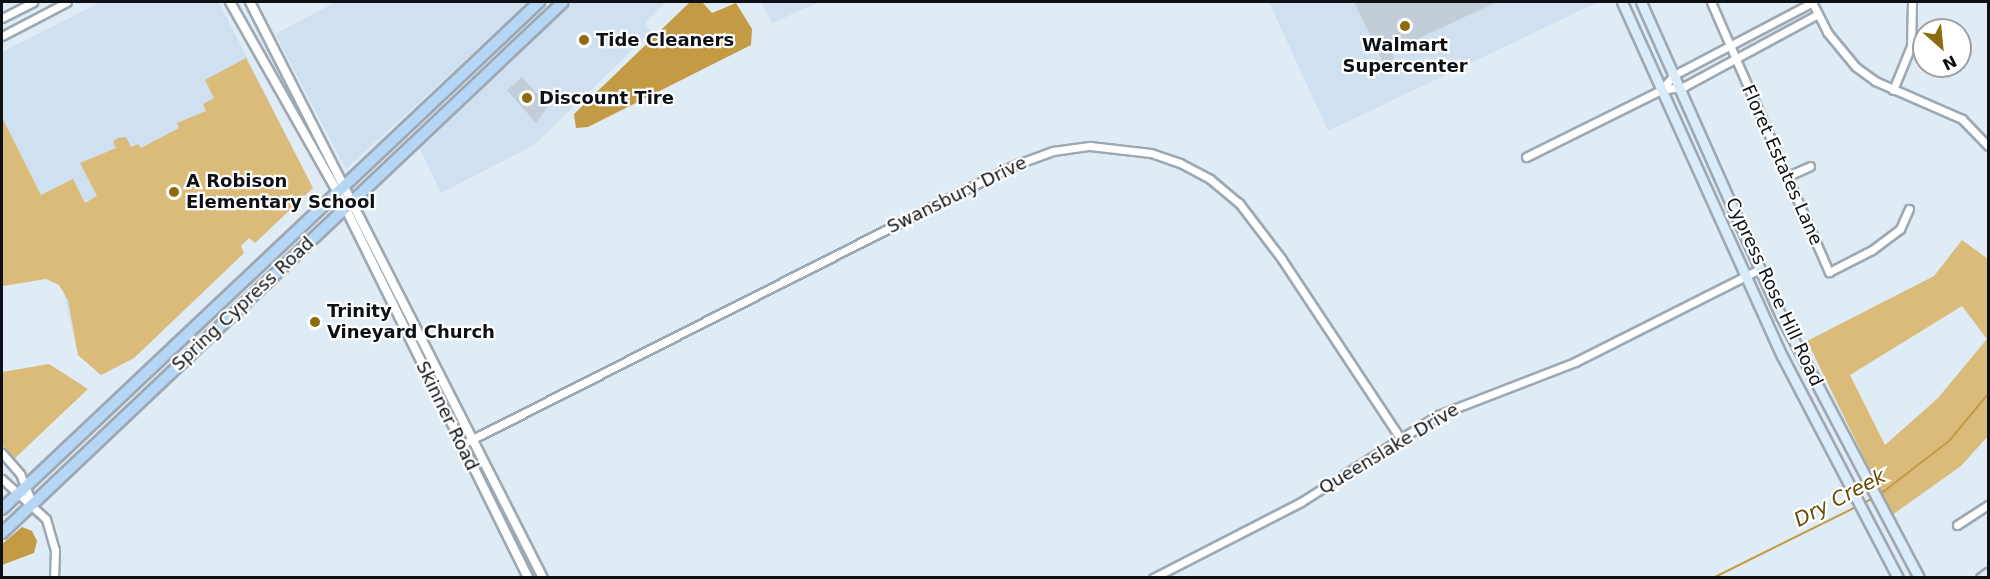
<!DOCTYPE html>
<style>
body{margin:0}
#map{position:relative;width:1990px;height:579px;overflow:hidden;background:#dfebf5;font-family:"DejaVu Sans",sans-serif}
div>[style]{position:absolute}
.built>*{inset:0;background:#cfe1f1}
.green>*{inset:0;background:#dbbb79}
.water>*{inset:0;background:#c39b44}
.stream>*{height:2px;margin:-1px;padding:0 1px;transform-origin:1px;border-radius:1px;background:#c39b44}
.building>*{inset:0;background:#c2cdd8}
.roads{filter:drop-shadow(2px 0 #9ea8b2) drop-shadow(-2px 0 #9ea8b2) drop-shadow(0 2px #9ea8b2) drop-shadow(0 -2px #9ea8b2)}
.minor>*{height:7px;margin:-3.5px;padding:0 3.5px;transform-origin:3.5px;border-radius:3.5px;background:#fff}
.tertiary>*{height:8px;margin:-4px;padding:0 4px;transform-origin:4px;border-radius:4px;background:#fff}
.secondary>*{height:9px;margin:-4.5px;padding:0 4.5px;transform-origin:4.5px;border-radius:4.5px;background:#daebfa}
.primary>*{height:10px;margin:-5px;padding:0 5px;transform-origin:5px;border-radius:5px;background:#b5d7f5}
.dots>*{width:16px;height:16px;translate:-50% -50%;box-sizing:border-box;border:3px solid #fff;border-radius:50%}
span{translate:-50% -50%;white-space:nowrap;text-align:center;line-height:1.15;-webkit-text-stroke:4.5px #fff;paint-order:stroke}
.poi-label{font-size:18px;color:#0d1014;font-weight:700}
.left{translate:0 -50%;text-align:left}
.street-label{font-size:18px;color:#0d1014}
.water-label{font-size:20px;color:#664b04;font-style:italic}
.frame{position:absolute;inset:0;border:3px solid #0d1014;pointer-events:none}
.north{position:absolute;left:1912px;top:18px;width:60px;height:60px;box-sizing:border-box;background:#fff;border:2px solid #9e9fa1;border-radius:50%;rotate:153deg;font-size:16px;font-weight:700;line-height:24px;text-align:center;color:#0d1014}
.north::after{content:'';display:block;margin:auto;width:21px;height:27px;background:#8f6b10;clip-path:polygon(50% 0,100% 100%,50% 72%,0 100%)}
</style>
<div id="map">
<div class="built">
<div style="clip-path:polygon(101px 2px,219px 2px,313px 188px,255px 243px,249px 238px,241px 246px,244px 253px,134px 358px,101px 375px,78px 355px,41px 195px,2px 117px,2px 52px)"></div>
<div style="clip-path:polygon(336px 2px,529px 2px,346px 169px,275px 34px)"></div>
<div style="clip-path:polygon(573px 2px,666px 2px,645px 23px,651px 32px,534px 145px,441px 193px,420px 149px)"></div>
<div style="clip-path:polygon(761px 2px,820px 2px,772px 23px)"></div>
<div style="clip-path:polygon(1269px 2px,1598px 2px,1328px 131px)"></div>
</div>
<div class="green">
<div style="clip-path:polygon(246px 58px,313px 188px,255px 243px,249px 238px,241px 246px,244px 253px,134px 358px,101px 375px,78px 355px,68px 300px,59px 285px,46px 279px,3px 286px,2px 117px,41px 195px,73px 179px,85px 203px,97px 196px,80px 163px,116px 148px,113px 141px,118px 138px,126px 137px,131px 147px,138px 144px,141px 148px,179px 128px,177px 123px,206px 111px,203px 104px,214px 98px,205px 80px)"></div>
<div style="clip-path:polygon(evenodd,1962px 240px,1988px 259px,1988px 436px,1961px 466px,1892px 515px,1807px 341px,1934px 276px,1962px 240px,1962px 306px,1987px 339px,1938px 398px,1885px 445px,1850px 375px,1962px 306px)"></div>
<div style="clip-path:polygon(49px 364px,88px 389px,14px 459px,2px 445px,2px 372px)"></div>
</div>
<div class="water">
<div style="clip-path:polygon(690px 2px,702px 2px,712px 13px,736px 3px,752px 29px,751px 45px,588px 127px,576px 128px,574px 114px)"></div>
<div style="clip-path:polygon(22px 527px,32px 531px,37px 541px,34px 553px,2px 565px,2px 544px)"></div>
</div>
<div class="stream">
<div style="left:1879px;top:495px;width:88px;rotate:-37.6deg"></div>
<div style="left:1949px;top:441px;width:61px;rotate:-50.3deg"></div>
<div style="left:1863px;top:503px;width:12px;rotate:-24deg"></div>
<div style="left:1713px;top:578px;width:162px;rotate:-26.4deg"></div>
</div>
<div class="building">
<div style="clip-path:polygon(1354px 2px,1497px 2px,1391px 51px,1399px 69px,1389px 74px)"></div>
<div style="clip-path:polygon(522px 77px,548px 106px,536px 123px,507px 90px)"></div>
</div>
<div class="roads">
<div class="minor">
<div style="left:1711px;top:2px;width:295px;rotate:66.4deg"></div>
<div style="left:1829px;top:272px;width:48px;rotate:-27.1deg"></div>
<div style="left:1872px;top:250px;width:35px;rotate:-37deg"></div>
<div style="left:1900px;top:229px;width:22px;rotate:-66deg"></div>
<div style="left:1812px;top:2px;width:34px;rotate:63deg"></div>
<div style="left:1827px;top:32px;width:45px;rotate:50.4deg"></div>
<div style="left:1856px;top:67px;width:24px;rotate:36deg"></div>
<div style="left:1875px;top:81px;width:95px;rotate:23.6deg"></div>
<div style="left:1962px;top:119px;width:37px;rotate:46deg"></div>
<div style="left:2px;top:18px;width:35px;rotate:-27deg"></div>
<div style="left:2px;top:36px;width:73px;rotate:-27.6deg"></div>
<div style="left:1661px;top:90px;width:20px;rotate:-49deg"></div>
<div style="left:1674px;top:75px;width:157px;rotate:-27.7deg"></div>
<div style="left:1893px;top:90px;width:48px;rotate:-67.8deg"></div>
<div style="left:1911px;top:46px;width:44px;rotate:-88.7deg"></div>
<div style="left:1526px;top:157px;width:151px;rotate:-26.4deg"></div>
<div style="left:1661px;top:90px;width:24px;rotate:-9deg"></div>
<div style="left:1685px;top:86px;width:151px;rotate:-28.4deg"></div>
<div style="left:1788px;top:176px;width:24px;rotate:-24deg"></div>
<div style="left:461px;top:445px;width:618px;rotate:-26.86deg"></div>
<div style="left:1012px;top:166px;width:44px;rotate:-20.1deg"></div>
<div style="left:1053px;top:151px;width:37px;rotate:-8deg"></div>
<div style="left:1090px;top:146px;width:61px;rotate:6.5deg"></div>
<div style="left:1151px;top:153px;width:31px;rotate:19deg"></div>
<div style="left:1180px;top:163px;width:34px;rotate:28deg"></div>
<div style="left:1210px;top:179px;width:38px;rotate:40deg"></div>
<div style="left:1239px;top:203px;width:69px;rotate:52.6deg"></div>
<div style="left:1281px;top:258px;width:216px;rotate:56.5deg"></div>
<div style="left:2px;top:453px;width:28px;rotate:49deg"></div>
<div style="left:20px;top:474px;width:30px;rotate:67deg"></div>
<div style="left:2px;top:479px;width:59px;rotate:42.3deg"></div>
<div style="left:46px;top:519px;width:32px;rotate:74deg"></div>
<div style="left:55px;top:550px;width:28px;rotate:92deg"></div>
<div style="left:1957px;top:525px;width:37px;rotate:-33deg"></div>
<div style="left:1153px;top:578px;width:166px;rotate:-27.2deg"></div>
<div style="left:1301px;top:502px;width:162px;rotate:-32.4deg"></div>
<div style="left:1438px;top:415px;width:147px;rotate:-21.1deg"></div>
<div style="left:1575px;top:362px;width:207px;rotate:-26.7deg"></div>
</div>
<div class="tertiary">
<div style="left:230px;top:2px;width:217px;rotate:60.5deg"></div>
<div style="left:337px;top:191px;width:432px;rotate:63.7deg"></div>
<div style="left:250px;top:2px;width:646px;rotate:63.04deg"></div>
</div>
<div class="secondary">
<div style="left:1622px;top:2px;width:388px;rotate:65.7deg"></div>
<div style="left:1782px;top:356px;width:250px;rotate:62.4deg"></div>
<div style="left:1641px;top:2px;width:344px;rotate:66deg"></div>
<div style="left:1781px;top:316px;width:296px;rotate:62.2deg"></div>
<div style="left:1981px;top:578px;width:9px;rotate:-36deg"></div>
</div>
<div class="primary">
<div style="left:2px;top:509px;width:739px;rotate:-43.35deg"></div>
<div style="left:2px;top:533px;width:772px;rotate:-43.43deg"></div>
</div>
</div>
<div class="dots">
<div style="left:1405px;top:26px;background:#8f6b10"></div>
<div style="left:584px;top:40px;background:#8f6b10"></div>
<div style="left:527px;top:98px;background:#8f6b10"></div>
<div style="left:174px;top:192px;background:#8f6b10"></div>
<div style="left:315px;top:322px;background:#8f6b10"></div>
</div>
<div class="poi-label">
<span class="left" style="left:596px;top:40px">Tide Cleaners</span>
<span style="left:1405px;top:56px">Walmart<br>Supercenter</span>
<span class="left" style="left:539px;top:98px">Discount Tire</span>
<span class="left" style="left:186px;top:192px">A Robison<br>Elementary School</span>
<span class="left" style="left:327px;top:322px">Trinity<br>Vineyard Church</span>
</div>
<div class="street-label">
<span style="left:1782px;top:165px;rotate:66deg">Floret Estates Lane</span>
<span style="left:957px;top:195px;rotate:-26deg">Swansbury Drive</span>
<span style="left:1774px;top:292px;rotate:65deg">Cypress Rose Hill Road</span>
<span style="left:243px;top:304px;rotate:-43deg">Spring Cypress Road</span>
<span style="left:447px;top:416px;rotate:64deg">Skinner Road</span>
<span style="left:1389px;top:449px;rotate:-31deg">Queenslake Drive</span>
</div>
<div class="water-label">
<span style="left:1840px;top:498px;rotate:-28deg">Dry Creek</span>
</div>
<div class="frame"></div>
<div class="north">N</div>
</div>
